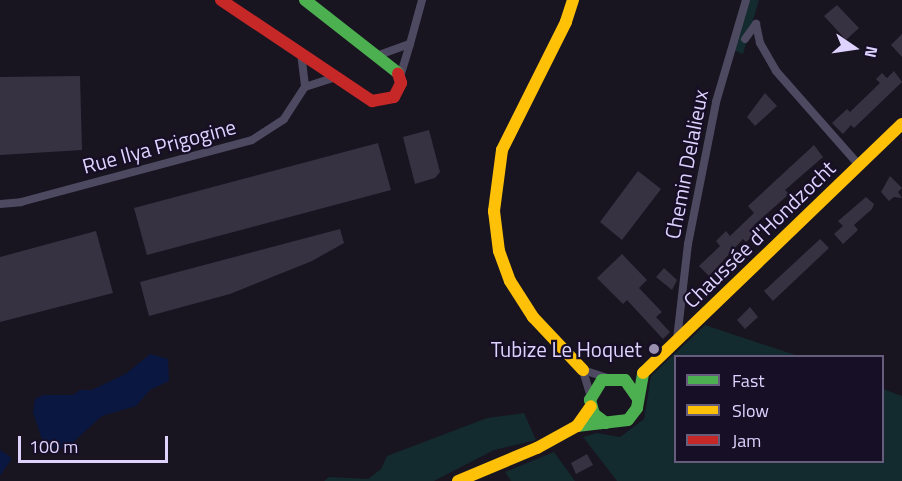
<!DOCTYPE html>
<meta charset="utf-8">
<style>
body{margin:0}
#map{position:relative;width:902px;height:481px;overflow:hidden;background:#181420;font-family:"Titillium Web",sans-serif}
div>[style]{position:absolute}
.green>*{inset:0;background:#132a2e}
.water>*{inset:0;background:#0a1741}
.building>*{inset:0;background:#373242}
.street>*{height:8px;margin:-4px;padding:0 4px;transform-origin:4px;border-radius:4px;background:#4d4961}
.fast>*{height:12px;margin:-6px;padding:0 6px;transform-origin:6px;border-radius:6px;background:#4caf50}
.slow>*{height:12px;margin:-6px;padding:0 6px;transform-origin:6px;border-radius:6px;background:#ffc107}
.jam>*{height:12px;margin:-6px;padding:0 6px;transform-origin:6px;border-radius:6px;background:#c62828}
.dots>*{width:16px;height:16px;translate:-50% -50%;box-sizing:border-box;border:3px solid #160f25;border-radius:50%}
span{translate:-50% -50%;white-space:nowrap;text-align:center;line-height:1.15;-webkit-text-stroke:4.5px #160f25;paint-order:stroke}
.street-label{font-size:21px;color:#ded3ff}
.poi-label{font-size:21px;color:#ded3ff}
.right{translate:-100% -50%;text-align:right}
.legend{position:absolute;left:674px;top:355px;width:210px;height:108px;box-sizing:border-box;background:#160f25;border:2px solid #665d7c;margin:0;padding:8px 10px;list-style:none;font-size:18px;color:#ded3ff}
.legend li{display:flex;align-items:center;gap:12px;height:30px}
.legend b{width:30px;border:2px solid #665d7c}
.north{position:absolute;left:824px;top:18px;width:60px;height:60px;-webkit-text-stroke:4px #160f25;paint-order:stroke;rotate:103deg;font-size:16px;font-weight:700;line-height:24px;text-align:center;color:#ded3ff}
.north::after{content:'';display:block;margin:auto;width:21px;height:27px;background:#ded3ff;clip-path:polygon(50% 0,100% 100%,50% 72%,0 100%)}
.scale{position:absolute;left:18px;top:436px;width:150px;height:27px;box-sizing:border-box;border:3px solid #ded3ff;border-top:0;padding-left:8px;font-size:18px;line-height:21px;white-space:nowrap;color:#ded3ff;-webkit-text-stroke:4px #160f25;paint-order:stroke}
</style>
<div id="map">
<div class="green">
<div style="clip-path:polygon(748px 0,759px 0,743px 54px,733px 50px)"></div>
<div style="clip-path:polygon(705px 325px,798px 356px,676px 356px,676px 462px,882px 462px,883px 389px,902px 396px,902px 481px,617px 481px,583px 437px,597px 433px,620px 437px,644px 419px,651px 376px)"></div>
<div style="clip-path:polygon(524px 413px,536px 440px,494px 450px,434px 481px,324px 481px,329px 477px,368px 479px,381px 469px,387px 456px,487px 418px)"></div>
<div style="clip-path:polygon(554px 452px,575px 481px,511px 481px,505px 472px)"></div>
</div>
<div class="water">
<div style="clip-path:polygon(150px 354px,168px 359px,169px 381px,150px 390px,136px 406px,102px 416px,69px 446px,58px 450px,43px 442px,33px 413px,35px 399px,43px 395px,73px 395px,80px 390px,92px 390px,127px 373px)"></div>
<div style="clip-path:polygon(0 450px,12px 458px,0 476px)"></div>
</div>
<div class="building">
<div style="clip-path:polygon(837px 5px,859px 28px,846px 40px,824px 16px)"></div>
<div style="clip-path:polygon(902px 34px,902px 57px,891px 45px)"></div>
<div style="clip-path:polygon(894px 71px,902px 82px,854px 128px,851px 125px,843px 134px,832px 123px,847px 109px,850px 112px,880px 83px,876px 79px,882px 73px,887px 78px)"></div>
<div style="clip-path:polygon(80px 76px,82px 150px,0 155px,0 77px)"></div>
<div style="clip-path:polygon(765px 93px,777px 106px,755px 126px,747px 117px)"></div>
<div style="clip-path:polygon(429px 130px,440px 172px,435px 178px,415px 184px,403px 137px)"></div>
<div style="clip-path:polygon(378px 143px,391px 190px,147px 255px,134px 208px)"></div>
<div style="clip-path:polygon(814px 145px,823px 157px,785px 190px,789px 194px,753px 226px,758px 231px,755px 234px,746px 242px,743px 239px,709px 276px,699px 266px,720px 246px,716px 241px,726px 231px,730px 236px,754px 213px,748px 206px)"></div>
<div style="clip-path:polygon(638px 171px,661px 189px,622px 240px,600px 222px)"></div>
<div style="clip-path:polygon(890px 176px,902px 188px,898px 192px,902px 198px,894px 197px,889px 201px,881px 192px)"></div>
<div style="clip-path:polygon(866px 197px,874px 204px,872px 209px,854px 225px,858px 230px,843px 244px,834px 234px,843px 226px,838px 221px)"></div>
<div style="clip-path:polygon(340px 229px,344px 243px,312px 261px,230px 294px,149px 316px,140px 282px)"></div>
<div style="clip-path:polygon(96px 231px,113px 293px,0 322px,0 257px)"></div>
<div style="clip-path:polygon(820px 239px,829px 248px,773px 301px,764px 291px)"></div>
<div style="clip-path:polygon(622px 254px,647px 280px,639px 288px,662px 312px,656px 317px,670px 332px,663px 339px,627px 300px,623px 304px,597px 278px)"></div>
<div style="clip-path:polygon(664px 268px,677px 280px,672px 290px,656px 277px)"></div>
<div style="clip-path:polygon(750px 307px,758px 317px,745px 329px,737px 320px)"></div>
<div style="clip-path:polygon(587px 454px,593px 465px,576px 474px,571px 463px)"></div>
</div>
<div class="street">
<div style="left:756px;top:24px;width:19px;rotate:78deg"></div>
<div style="left:760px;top:43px;width:32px;rotate:60deg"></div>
<div style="left:776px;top:71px;width:125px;rotate:48.6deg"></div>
<div style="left:745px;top:39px;width:19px;rotate:-54deg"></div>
<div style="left:410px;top:44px;width:46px;rotate:-74.7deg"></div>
<div style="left:301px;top:53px;width:34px;rotate:83deg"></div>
<div style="left:305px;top:87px;width:32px;rotate:-18deg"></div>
<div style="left:379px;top:55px;width:33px;rotate:-20deg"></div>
<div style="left:410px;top:44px;width:34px;rotate:107deg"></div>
<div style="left:0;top:204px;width:21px;rotate:-5deg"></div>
<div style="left:21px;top:202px;width:239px;rotate:-15deg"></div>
<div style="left:252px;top:140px;width:38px;rotate:-33deg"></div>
<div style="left:284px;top:119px;width:38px;rotate:-57deg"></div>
<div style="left:677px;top:339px;width:96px;rotate:-83.4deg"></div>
<div style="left:688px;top:244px;width:145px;rotate:-78.8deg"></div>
<div style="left:716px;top:102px;width:106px;rotate:-73.6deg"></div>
<div style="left:591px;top:397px;width:28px;rotate:-107deg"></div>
<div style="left:583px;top:370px;width:25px;rotate:18deg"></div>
</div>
<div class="fast">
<div style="left:305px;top:0;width:118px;rotate:38.1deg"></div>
<div style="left:606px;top:423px;width:15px;rotate:-143deg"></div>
<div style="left:594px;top:414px;width:15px;rotate:-106deg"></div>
<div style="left:590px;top:400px;width:23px;rotate:-59deg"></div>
<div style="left:602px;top:380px;width:23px"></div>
<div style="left:625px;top:380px;width:21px;rotate:55deg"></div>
<div style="left:577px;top:426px;width:51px;rotate:-6.7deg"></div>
<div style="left:628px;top:420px;width:15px;rotate:-53deg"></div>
<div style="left:637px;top:408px;width:36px;rotate:-80deg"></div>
</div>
<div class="slow">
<div style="left:573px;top:0;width:23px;rotate:108deg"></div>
<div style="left:566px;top:22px;width:143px;rotate:116.6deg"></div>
<div style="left:502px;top:150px;width:62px;rotate:97.5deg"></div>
<div style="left:494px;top:211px;width:40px;rotate:82.9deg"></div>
<div style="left:499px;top:251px;width:32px;rotate:70deg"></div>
<div style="left:510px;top:281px;width:43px;rotate:57.4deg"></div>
<div style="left:533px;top:317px;width:73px;rotate:46.7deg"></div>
<div style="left:643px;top:373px;width:359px;rotate:-43.9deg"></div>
<div style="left:458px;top:481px;width:86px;rotate:-22.7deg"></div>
<div style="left:537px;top:448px;width:46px;rotate:-28.8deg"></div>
<div style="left:577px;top:426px;width:24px;rotate:-55deg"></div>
</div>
<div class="jam">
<div style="left:221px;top:0;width:182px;rotate:33.8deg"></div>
<div style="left:372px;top:101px;width:22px;rotate:-10deg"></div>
<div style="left:394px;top:97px;width:16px;rotate:-63deg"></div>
<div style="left:401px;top:83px;width:10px;rotate:-107deg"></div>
</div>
<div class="dots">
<div style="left:654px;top:349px;background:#9990b1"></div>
</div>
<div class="street-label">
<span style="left:159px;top:146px;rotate:-15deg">Rue Ilya Prigogine</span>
<span style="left:686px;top:164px;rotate:-79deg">Chemin Delalieux</span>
<span style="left:759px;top:234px;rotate:-44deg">Chaussée d'Hondzocht</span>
</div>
<div class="poi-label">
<span class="right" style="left:642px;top:349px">Tubize Le Hoquet</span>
</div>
<ul class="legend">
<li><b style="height:8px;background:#4caf50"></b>Fast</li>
<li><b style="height:8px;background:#ffc107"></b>Slow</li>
<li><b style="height:8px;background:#c62828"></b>Jam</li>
</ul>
<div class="north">N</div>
<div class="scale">100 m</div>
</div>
